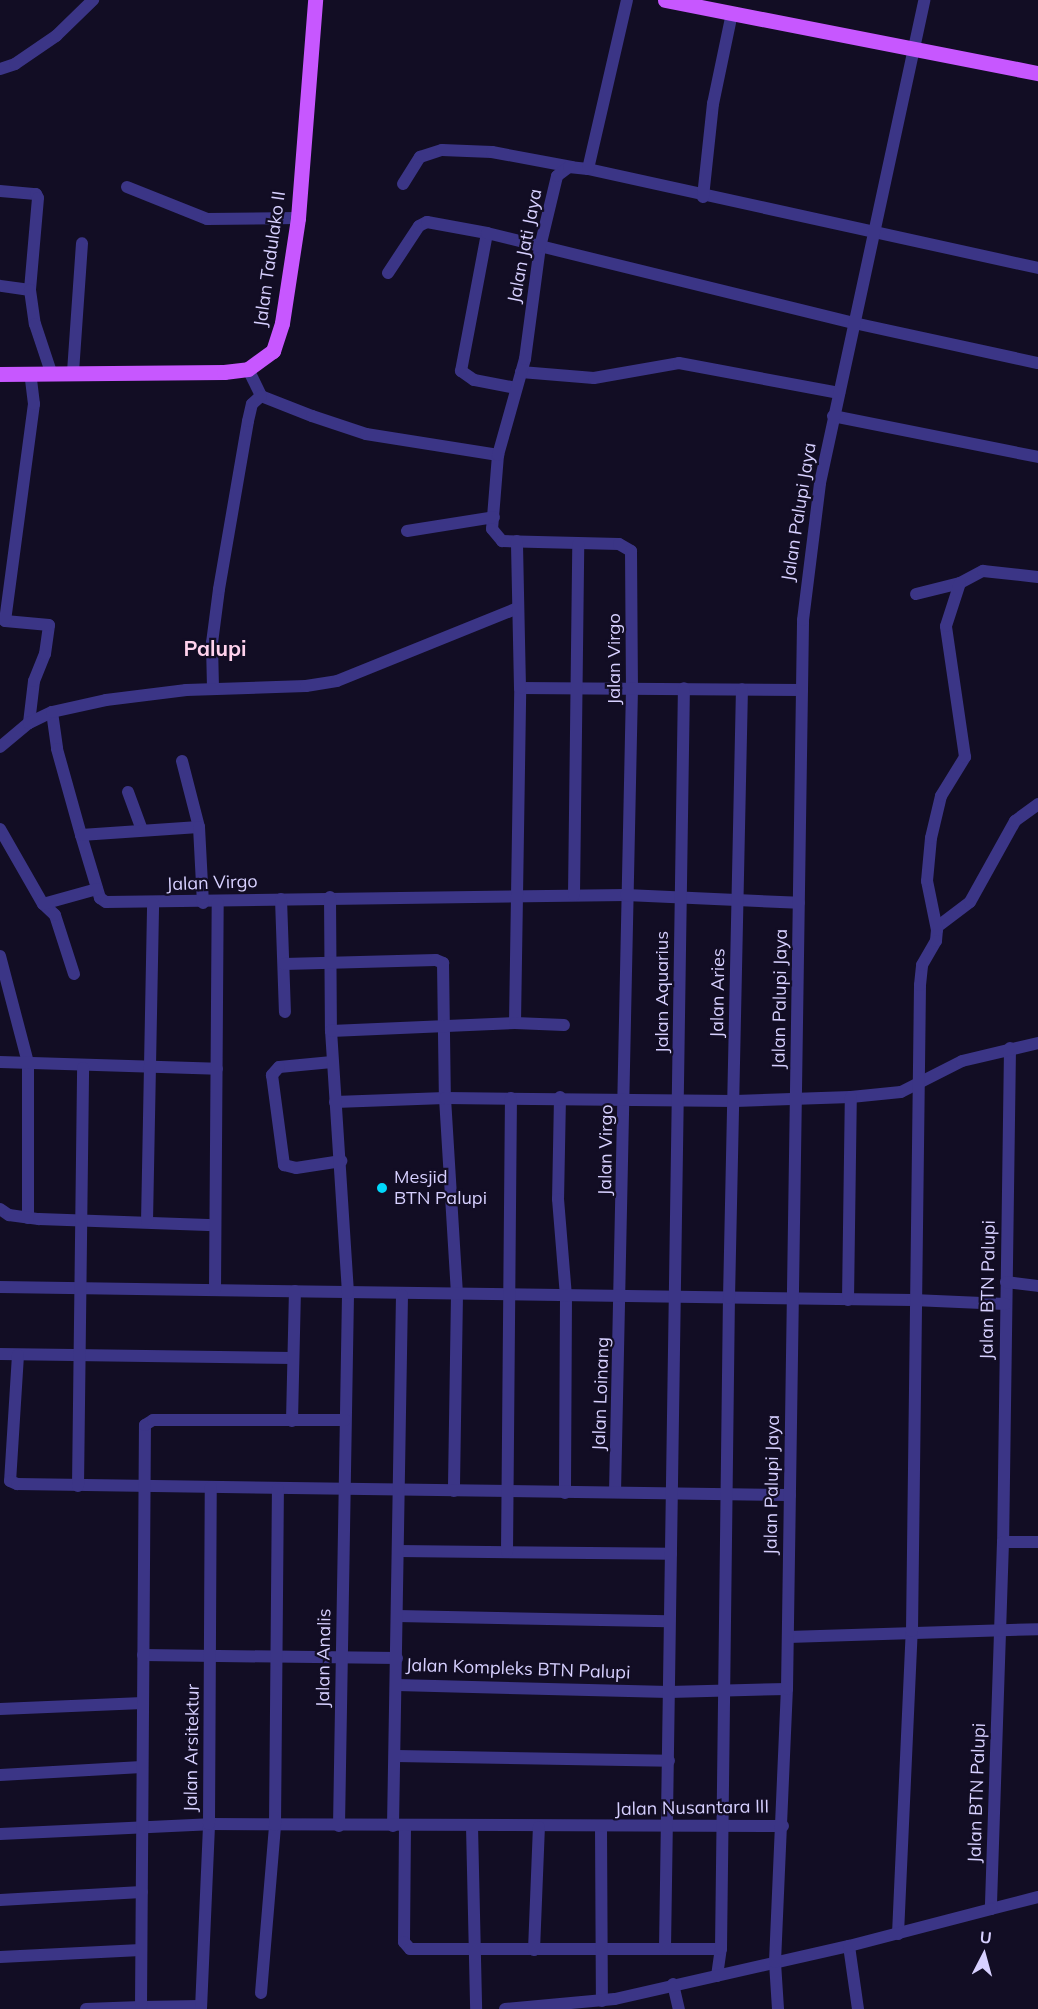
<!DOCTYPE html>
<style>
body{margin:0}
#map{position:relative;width:1038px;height:2009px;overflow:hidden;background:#120d24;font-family:Mulish,sans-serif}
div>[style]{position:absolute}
.minor>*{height:12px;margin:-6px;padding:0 6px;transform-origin:6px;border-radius:6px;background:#3b3586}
.major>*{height:15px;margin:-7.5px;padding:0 7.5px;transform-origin:7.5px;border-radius:7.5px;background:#c757ff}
.dots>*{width:16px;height:16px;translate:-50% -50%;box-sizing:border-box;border:3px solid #120d24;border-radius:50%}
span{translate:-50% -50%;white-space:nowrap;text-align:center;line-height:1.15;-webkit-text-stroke:4.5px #120d24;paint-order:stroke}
.street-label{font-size:18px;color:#d7d0ff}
.poi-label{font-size:18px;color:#d7d0ff}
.left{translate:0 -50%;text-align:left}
.quarter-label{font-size:21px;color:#ffd2ed;font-weight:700}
.north{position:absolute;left:954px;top:1925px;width:60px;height:60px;-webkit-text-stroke:4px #120d24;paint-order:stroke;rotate:6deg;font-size:16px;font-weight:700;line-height:24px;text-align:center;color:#d7d0ff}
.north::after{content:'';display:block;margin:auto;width:21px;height:27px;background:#d7d0ff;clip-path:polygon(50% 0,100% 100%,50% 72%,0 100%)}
</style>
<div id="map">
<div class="minor">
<div style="left:0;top:69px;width:16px;rotate:-18deg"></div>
<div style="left:15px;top:64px;width:50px;rotate:-34.3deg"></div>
<div style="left:56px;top:36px;width:52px;rotate:-44.2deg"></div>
<div style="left:588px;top:169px;width:461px;rotate:12.4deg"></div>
<div style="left:403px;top:184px;width:32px;rotate:-58deg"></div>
<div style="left:420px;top:157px;width:23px;rotate:-18deg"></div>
<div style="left:442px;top:150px;width:50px;rotate:2.3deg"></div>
<div style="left:492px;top:152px;width:81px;rotate:10.6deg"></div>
<div style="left:127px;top:187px;width:86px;rotate:21.8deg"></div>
<div style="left:207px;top:219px;width:91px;rotate:-0.6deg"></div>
<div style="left:0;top:191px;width:36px;rotate:5deg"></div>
<div style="left:36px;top:194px;width:4px;rotate:63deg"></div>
<div style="left:38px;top:198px;width:92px;rotate:95deg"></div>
<div style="left:30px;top:290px;width:30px;rotate:-172deg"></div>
<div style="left:703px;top:197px;width:94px;rotate:-83.9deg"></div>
<div style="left:713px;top:104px;width:93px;rotate:-78.2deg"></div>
<div style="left:388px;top:273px;width:56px;rotate:-56.6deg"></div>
<div style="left:419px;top:226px;width:9px;rotate:-27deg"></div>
<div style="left:427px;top:222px;width:61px;rotate:10.4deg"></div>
<div style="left:30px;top:290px;width:34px;rotate:82deg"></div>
<div style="left:35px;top:324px;width:51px;rotate:71.6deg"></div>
<div style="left:248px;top:369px;width:30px;rotate:64deg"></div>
<div style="left:261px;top:396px;width:55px;rotate:21.4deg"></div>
<div style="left:312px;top:416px;width:57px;rotate:18.4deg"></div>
<div style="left:366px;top:434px;width:134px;rotate:9deg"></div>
<div style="left:498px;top:455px;width:74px;rotate:94.6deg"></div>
<div style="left:492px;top:529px;width:16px;rotate:50deg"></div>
<div style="left:502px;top:541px;width:117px;rotate:1.5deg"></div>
<div style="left:619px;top:544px;width:14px;rotate:30deg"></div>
<div style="left:631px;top:551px;width:137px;rotate:89.6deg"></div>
<div style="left:632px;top:688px;width:804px;rotate:91.21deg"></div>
<div style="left:73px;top:372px;width:129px;rotate:-86deg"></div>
<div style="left:521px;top:372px;width:73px;rotate:4.7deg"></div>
<div style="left:594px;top:378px;width:86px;rotate:-10deg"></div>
<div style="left:679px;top:363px;width:163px;rotate:10.6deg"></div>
<div style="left:516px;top:388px;width:43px;rotate:-169.2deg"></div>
<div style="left:474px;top:380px;width:16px;rotate:-145deg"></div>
<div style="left:461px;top:371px;width:140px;rotate:-79.3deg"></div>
<div style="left:487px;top:233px;width:378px;rotate:13.8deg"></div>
<div style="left:854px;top:323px;width:188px;rotate:12.3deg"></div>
<div style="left:833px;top:416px;width:209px;rotate:11.3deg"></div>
<div style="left:498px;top:455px;width:100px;rotate:-74.3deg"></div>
<div style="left:525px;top:359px;width:113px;rotate:-82.4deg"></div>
<div style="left:540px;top:247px;width:73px;rotate:-76.5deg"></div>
<div style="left:557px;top:176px;width:15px;rotate:-37deg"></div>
<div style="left:569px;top:167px;width:19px;rotate:6deg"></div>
<div style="left:588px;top:169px;width:173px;rotate:-77deg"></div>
<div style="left:407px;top:531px;width:88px;rotate:-9.1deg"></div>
<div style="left:916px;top:594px;width:45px;rotate:-14deg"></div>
<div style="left:960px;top:583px;width:26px;rotate:-28deg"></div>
<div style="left:983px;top:571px;width:55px;rotate:6.2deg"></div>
<div style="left:213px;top:688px;width:45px;rotate:-91.3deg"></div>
<div style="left:212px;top:643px;width:54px;rotate:-82.6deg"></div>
<div style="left:219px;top:589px;width:170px;rotate:-80.2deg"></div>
<div style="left:248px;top:421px;width:17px;rotate:-77deg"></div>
<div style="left:252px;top:404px;width:12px;rotate:-42deg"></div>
<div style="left:520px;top:688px;width:282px;rotate:0.4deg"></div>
<div style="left:52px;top:712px;width:37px;rotate:82deg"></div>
<div style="left:57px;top:749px;width:89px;rotate:74.4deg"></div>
<div style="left:81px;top:835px;width:66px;rotate:73.2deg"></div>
<div style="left:100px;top:898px;width:7px;rotate:34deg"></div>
<div style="left:106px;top:902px;width:520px;rotate:-0.77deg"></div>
<div style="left:626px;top:895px;width:173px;rotate:2.6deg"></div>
<div style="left:29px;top:723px;width:42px;rotate:-83.2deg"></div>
<div style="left:34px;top:681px;width:29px;rotate:-68deg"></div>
<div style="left:45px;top:654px;width:29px;rotate:-82deg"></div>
<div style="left:49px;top:625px;width:44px;rotate:-174.8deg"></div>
<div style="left:5px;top:621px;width:219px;rotate:-82.4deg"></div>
<div style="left:34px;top:404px;width:31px;rotate:-97deg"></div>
<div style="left:0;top:747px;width:38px;rotate:-40deg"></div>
<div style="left:29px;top:723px;width:25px;rotate:-26deg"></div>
<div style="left:52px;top:712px;width:55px;rotate:-12.5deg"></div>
<div style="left:106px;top:700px;width:81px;rotate:-7.1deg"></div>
<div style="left:186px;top:690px;width:120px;rotate:-1.9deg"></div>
<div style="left:306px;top:686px;width:31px;rotate:-9deg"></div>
<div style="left:337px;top:681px;width:192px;rotate:-22deg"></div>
<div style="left:182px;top:761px;width:68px;rotate:75.6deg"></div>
<div style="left:128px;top:792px;width:40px;rotate:69.8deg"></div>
<div style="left:0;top:829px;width:86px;rotate:60.2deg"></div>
<div style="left:81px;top:835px;width:118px;rotate:-3.9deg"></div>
<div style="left:199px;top:827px;width:76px;rotate:87deg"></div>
<div style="left:574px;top:895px;width:351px;rotate:-89.3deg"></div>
<div style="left:330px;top:897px;width:134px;rotate:89.6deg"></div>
<div style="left:281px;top:899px;width:113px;rotate:88deg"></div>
<div style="left:937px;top:927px;width:41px;rotate:-37.1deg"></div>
<div style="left:970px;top:902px;width:93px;rotate:-60.9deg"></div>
<div style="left:1015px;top:821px;width:29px;rotate:-36deg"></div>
<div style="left:0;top:956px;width:111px;rotate:75.3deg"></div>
<div style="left:28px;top:1063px;width:155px;rotate:90deg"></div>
<div style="left:284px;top:964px;width:152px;rotate:-1.5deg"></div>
<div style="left:436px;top:960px;width:8px;rotate:23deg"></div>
<div style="left:443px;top:963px;width:135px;rotate:89.2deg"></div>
<div style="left:445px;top:1098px;width:196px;rotate:86.5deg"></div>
<div style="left:457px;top:1294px;width:197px;rotate:90.9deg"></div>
<div style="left:74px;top:974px;width:62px;rotate:-107.9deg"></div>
<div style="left:55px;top:915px;width:16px;rotate:-137deg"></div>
<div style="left:43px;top:904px;width:56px;rotate:-15.5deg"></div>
<div style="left:515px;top:1023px;width:335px;rotate:-89.1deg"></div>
<div style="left:520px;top:688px;width:147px;rotate:-91.2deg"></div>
<div style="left:1010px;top:1048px;width:494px;rotate:90.8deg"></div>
<div style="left:1003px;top:1542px;width:367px;rotate:91.9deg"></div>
<div style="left:991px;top:1909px;width:49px;rotate:-14.3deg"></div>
<div style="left:0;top:1062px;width:217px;rotate:1.8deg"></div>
<div style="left:332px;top:1062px;width:53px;rotate:174.6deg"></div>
<div style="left:279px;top:1067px;width:11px;rotate:131deg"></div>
<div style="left:272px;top:1075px;width:91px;rotate:82.4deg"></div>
<div style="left:284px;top:1165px;width:12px;rotate:14deg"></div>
<div style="left:296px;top:1168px;width:46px;rotate:-8.8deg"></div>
<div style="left:560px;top:1097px;width:102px;rotate:91.1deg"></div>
<div style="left:558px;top:1199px;width:97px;rotate:85.3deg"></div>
<div style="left:566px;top:1296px;width:197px;rotate:90.3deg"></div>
<div style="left:335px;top:1102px;width:110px;rotate:-2.1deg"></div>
<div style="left:445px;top:1098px;width:290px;rotate:0.6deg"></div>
<div style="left:735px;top:1101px;width:116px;rotate:-2deg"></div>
<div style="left:851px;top:1097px;width:50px;rotate:-5.7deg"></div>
<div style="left:901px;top:1092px;width:68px;rotate:-26.9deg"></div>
<div style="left:962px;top:1061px;width:78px;rotate:-13.3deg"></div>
<div style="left:0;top:1209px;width:11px;rotate:34deg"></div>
<div style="left:9px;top:1215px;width:30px;rotate:8deg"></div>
<div style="left:39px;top:1219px;width:176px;rotate:2deg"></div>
<div style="left:147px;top:1222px;width:319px;rotate:-88.9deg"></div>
<div style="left:1006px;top:1282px;width:32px;rotate:7deg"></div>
<div style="left:0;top:1287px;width:913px;rotate:0.82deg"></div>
<div style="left:913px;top:1300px;width:92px;rotate:2.5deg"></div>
<div style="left:215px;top:1290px;width:387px;rotate:-89.6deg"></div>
<div style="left:848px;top:1300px;width:203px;rotate:-89.2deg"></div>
<div style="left:0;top:1354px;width:293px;rotate:0.8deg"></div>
<div style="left:18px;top:1355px;width:126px;rotate:93.6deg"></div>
<div style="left:10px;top:1481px;width:8px;rotate:23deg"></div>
<div style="left:17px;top:1484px;width:773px;rotate:0.82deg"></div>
<div style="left:292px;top:1421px;width:130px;rotate:-88.7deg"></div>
<div style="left:78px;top:1486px;width:418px;rotate:-89.3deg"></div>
<div style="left:1003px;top:1542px;width:35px"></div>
<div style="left:398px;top:1551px;width:273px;rotate:0.6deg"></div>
<div style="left:507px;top:1552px;width:454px;rotate:-89.5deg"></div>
<div style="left:397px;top:1616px;width:271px;rotate:1.1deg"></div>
<div style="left:788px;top:1637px;width:250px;rotate:-1.8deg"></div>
<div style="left:143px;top:1655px;width:254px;rotate:0.7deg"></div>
<div style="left:397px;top:1685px;width:272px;rotate:1.5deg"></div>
<div style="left:669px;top:1692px;width:118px;rotate:-1.5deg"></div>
<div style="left:0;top:1709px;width:143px;rotate:-2.4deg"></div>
<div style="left:396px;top:1756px;width:273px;rotate:1deg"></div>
<div style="left:0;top:1775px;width:142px;rotate:-3.2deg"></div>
<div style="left:339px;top:1826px;width:533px;rotate:-89.03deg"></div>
<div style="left:348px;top:1293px;width:263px;rotate:-93.7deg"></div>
<div style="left:331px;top:1031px;width:184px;rotate:-2.5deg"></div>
<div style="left:515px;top:1023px;width:49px;rotate:2.3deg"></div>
<div style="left:393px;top:1826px;width:531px;rotate:-89.03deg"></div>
<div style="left:405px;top:1826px;width:116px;rotate:90.5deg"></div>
<div style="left:404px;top:1942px;width:9px;rotate:49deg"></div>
<div style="left:410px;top:1949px;width:311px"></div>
<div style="left:472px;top:1826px;width:183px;rotate:88.7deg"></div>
<div style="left:601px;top:1827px;width:174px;rotate:89.7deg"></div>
<div style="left:0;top:1834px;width:209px;rotate:-2.7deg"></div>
<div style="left:209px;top:1824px;width:574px;rotate:0.2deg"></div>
<div style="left:0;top:1900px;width:142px;rotate:-3.2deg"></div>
<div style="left:898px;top:1934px;width:303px;rotate:-87.4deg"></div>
<div style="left:912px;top:1631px;width:646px;rotate:-89.29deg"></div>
<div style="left:920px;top:985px;width:20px;rotate:-84deg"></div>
<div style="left:922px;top:965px;width:28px;rotate:-60deg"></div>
<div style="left:936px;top:941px;width:11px;rotate:-85deg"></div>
<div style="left:937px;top:930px;width:50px;rotate:-101.5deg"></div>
<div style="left:927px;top:881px;width:43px;rotate:-84.7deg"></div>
<div style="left:931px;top:838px;width:43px;rotate:-76.6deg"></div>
<div style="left:941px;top:796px;width:46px;rotate:-58.4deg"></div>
<div style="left:965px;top:757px;width:132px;rotate:-98.3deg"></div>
<div style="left:946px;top:626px;width:45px;rotate:-72deg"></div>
<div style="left:849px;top:1946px;width:64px;rotate:81.9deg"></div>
<div style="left:665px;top:1949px;width:1261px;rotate:-89.14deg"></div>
<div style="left:534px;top:1950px;width:123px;rotate:-87.7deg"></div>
<div style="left:0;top:1957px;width:141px;rotate:-2.8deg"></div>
<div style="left:717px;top:1976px;width:27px;rotate:-82deg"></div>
<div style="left:721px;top:1949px;width:651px;rotate:-89.3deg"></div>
<div style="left:729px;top:1298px;width:609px;rotate:-88.78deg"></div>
<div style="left:673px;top:1984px;width:26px;rotate:77deg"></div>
<div style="left:261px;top:1993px;width:169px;rotate:-85.2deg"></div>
<div style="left:275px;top:1825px;width:336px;rotate:-89.5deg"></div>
<div style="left:141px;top:2007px;width:60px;rotate:-1deg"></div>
<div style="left:86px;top:2009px;width:55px;rotate:-2.1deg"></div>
<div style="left:141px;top:2007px;width:582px;rotate:-89.61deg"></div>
<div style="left:145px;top:1425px;width:9px;rotate:-32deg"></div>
<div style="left:153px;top:1420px;width:192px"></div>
<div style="left:201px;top:2009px;width:185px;rotate:-87.5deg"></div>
<div style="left:209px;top:1824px;width:337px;rotate:-89.7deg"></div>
<div style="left:505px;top:2009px;width:110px;rotate:-5.2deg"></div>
<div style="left:615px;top:1999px;width:240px;rotate:-12.8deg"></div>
<div style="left:849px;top:1946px;width:147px;rotate:-14.6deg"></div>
<div style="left:778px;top:2009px;width:47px;rotate:-93.7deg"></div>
<div style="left:775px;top:1962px;width:273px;rotate:-87.5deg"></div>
<div style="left:787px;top:1689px;width:1069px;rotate:-89.14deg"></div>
<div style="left:803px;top:620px;width:138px;rotate:-82.9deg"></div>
<div style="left:820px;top:483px;width:494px;rotate:-77.8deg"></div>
</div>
<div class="major">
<div style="left:665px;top:0;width:380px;rotate:11.1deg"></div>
<div style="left:0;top:374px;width:224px;rotate:-0.5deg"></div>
<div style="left:224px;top:372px;width:24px;rotate:-7deg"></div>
<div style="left:248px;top:369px;width:31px;rotate:-36deg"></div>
<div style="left:273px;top:351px;width:29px;rotate:-72deg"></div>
<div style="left:282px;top:323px;width:106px;rotate:-81.3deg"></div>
<div style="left:298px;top:218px;width:219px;rotate:-85.5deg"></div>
</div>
<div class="dots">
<div style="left:382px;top:1188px;background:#00d8fb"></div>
</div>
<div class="street-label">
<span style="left:525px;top:246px;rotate:-79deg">Jalan Jati Jaya</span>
<span style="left:270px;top:259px;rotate:-82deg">Jalan Tadulako II</span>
<span style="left:799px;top:512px;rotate:-81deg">Jalan Palupi Jaya</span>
<span style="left:614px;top:659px;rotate:-90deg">Jalan Virgo</span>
<span style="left:212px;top:883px;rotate:-2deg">Jalan Virgo</span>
<span style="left:662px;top:992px;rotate:-90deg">Jalan Aquarius</span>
<span style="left:718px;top:993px;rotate:-89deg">Jalan Aries</span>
<span style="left:780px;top:999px;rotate:-89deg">Jalan Palupi Jaya</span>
<span style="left:606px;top:1150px;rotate:-89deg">Jalan Virgo</span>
<span style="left:988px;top:1290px;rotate:-89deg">Jalan BTN Palupi</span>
<span style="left:601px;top:1394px;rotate:-88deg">Jalan Loinang</span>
<span style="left:772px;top:1485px;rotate:-89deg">Jalan Palupi Jaya</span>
<span style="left:324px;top:1658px;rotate:-89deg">Jalan Analis</span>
<span style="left:518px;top:1669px;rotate:2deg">Jalan Kompleks BTN Palupi</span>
<span style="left:192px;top:1748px;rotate:-89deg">Jalan Arsitektur</span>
<span style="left:977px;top:1793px;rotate:-88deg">Jalan BTN Palupi</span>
<span style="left:692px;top:1808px;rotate:-1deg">Jalan Nusantara III</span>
</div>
<div class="poi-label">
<span class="left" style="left:394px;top:1188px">Mesjid<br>BTN Palupi</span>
</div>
<div class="quarter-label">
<span style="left:215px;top:648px">Palupi</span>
</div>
<div class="north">U</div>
</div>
